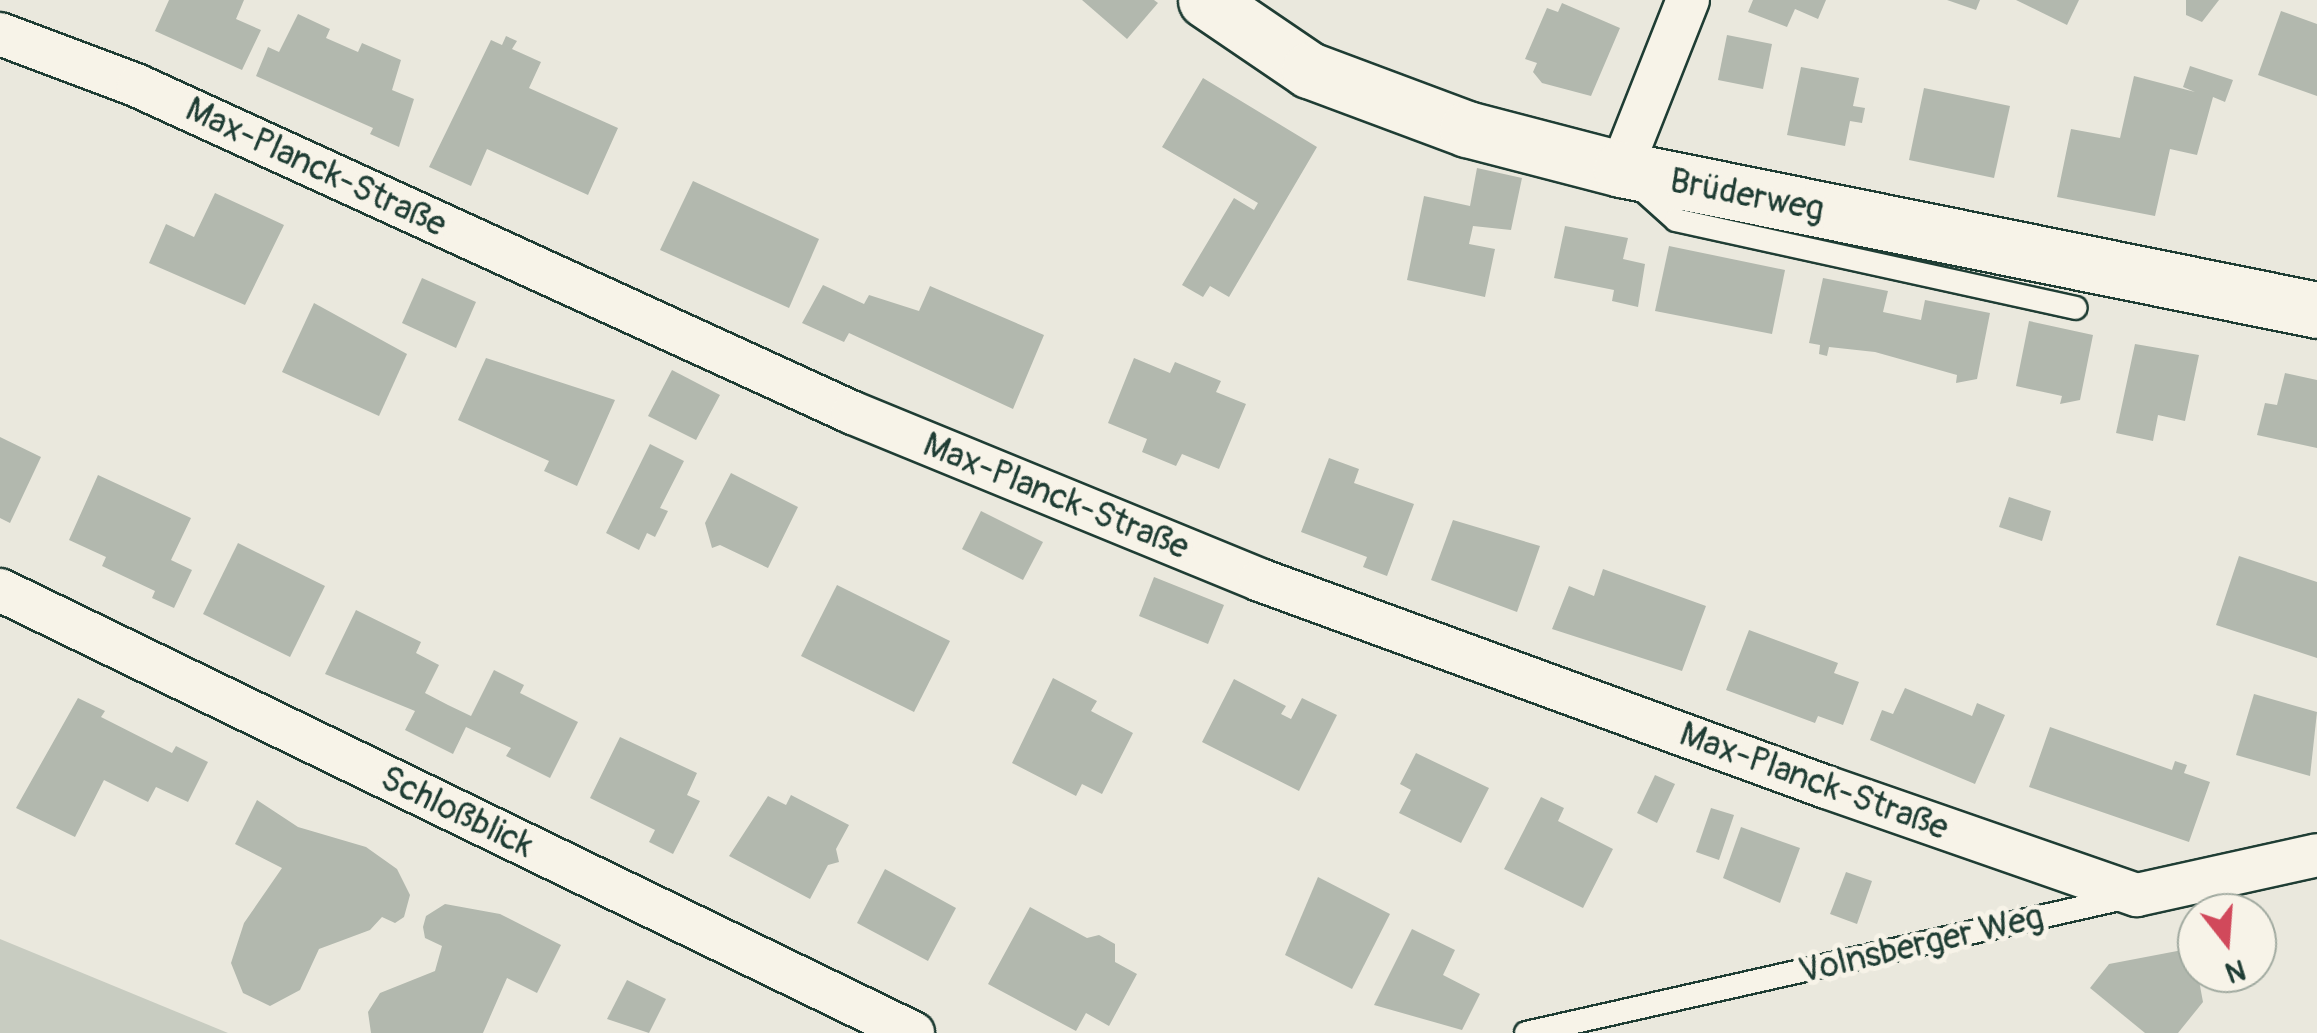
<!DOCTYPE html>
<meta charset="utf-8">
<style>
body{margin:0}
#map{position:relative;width:2317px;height:1033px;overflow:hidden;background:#eae8dd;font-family:Pangolin,sans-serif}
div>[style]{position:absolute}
.green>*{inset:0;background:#c8ccc1}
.building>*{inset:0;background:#b2b8ae}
.roads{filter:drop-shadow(2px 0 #1f3d34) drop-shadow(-2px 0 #1f3d34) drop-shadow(0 2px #1f3d34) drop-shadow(0 -2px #1f3d34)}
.service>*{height:22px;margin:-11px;padding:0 11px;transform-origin:11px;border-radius:11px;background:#f7f3e8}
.minor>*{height:42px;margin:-21px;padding:0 21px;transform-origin:21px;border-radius:21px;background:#f7f3e8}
.tertiary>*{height:55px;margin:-27.5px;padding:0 27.5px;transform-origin:27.5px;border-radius:27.5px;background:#f7f3e8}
span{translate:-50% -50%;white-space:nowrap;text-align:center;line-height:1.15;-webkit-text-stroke:10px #f7f3e8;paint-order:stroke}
.street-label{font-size:35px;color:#1f3d34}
.north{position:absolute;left:2177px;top:893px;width:100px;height:100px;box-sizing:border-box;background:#f7f3e8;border:2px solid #a1aaa0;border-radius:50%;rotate:163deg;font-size:28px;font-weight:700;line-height:40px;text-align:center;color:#1f3d34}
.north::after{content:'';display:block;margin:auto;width:35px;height:45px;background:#d1495b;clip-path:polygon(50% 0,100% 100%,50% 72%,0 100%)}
</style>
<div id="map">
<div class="green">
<div style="clip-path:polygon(0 939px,228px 1033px,0 1033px)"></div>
</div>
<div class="building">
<div style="clip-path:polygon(169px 0,244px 0,236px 19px,261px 30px,242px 70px,155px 31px)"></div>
<div style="clip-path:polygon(1082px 0,1154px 0,1158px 3px,1127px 39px)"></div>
<div style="clip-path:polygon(1753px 0,1826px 0,1818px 19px,1795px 9px,1787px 27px,1748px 12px)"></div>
<div style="clip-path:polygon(1947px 0,1980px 0,1976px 10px)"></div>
<div style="clip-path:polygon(2016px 0,2079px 0,2067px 25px)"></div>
<div style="clip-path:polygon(2186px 0,2219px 0,2202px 22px,2186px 15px)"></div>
<div style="clip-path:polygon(1562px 3px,1620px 28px,1591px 96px,1542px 83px,1533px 72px,1537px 63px,1525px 59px,1547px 8px,1558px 12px)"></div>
<div style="clip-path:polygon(2281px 11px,2317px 24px,2317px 96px,2258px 75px)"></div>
<div style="clip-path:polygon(298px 14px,330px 29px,326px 38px,358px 52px,362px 43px,401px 60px,392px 90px,414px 99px,399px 147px,370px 134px,373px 128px,256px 76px,268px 47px,279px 52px)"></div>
<div style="clip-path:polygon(1727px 35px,1772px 44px,1763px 89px,1718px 80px)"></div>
<div style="clip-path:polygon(506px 36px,517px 41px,512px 49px,541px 62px,529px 88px,618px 128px,588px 195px,487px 149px,471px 186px,429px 167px,491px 40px,502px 45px)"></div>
<div style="clip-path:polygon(2190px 66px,2233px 80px,2225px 102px,2213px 97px,2197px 155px,2170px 149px,2155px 216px,2057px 197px,2071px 129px,2120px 138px,2134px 76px,2195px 92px,2183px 87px)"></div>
<div style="clip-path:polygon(1801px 67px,1859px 78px,1853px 106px,1865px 108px,1862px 123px,1850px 121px,1845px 146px,1787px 135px)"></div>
<div style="clip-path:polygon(1203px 78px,1317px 147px,1229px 297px,1210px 286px,1203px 297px,1182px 285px,1234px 198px,1254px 210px,1258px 203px,1162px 147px)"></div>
<div style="clip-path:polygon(1924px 88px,2010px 106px,1994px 178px,1909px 160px)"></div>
<div style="clip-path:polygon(1477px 168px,1522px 178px,1511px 230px,1473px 226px,1469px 244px,1495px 249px,1485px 297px,1407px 280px,1424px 196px,1470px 206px)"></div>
<div style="clip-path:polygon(693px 181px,819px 239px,789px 308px,660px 250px)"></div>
<div style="clip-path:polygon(215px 193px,284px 225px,245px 305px,149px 263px,166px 224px,194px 237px)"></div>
<div style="clip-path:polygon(1565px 226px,1628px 238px,1623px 259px,1645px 264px,1638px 307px,1612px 301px,1614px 290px,1554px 278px)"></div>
<div style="clip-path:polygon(1669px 246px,1785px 270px,1772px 334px,1655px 311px)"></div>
<div style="clip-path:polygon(422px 278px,476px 302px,456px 348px,402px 323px)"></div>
<div style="clip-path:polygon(1823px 278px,1888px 291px,1883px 312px,1921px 320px,1925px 300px,1990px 313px,1977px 379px,1956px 383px,1957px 375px,1875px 352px,1829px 347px,1827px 356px,1819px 354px,1820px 345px,1809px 343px)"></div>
<div style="clip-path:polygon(823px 285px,864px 304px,869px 295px,919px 311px,930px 286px,1044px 335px,1013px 409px,849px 333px,844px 342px,802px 323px)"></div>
<div style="clip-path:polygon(314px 303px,407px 354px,379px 416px,282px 372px)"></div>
<div style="clip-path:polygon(2029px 321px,2093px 335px,2080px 400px,2060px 404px,2062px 396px,2016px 386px)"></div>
<div style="clip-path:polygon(2135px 344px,2199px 355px,2185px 421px,2158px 415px,2153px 441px,2116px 433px)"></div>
<div style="clip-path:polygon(486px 358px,615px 400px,577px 486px,544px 471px,549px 461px,458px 420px)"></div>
<div style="clip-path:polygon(1134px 358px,1170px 373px,1175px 362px,1221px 381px,1216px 392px,1246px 404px,1219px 469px,1182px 454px,1176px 466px,1142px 452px,1147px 439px,1108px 423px)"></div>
<div style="clip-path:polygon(672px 370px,720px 395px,696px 440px,648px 416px)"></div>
<div style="clip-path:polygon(2285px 373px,2317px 380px,2317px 448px,2257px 435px,2265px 403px,2277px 405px)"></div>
<div style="clip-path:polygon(0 437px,41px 457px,10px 523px,0 518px)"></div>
<div style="clip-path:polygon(650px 444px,684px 461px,660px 508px,668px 511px,655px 537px,647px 533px,639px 550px,606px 533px)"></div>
<div style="clip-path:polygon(1329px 458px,1359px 469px,1354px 483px,1414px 504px,1387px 576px,1363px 567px,1367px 557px,1301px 532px)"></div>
<div style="clip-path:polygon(731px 473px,798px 507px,768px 568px,720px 545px,712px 548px,705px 523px)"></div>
<div style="clip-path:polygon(98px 475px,191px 518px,171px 560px,192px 570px,174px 608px,152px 598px,155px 591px,102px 566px,106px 557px,69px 540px)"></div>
<div style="clip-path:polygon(2009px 497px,2051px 511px,2042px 541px,1999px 527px)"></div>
<div style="clip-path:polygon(981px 511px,1043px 542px,1023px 580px,962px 549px)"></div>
<div style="clip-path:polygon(1453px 520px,1540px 546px,1517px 612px,1431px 580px)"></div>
<div style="clip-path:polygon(238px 543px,325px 586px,290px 657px,203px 614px)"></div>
<div style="clip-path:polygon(2239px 556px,2317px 582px,2317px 658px,2216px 625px)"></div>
<div style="clip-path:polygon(1603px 569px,1706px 606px,1682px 671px,1552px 629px,1569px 586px,1594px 596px)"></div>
<div style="clip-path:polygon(1154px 577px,1224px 605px,1208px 644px,1139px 616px)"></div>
<div style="clip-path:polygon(837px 585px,950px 641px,914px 712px,801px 656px)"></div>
<div style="clip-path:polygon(356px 610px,421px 642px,416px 653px,439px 665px,425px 693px,448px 705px,471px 716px,494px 670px,524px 685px,520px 693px,578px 722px,550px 778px,506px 756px,511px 748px,466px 727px,453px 754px,405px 730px,415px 711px,325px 674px)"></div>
<div style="clip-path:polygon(1749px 630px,1838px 663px,1834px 673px,1859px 682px,1843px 725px,1818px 716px,1815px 723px,1726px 690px)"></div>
<div style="clip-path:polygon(1053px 678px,1097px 701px,1091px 711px,1133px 733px,1102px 794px,1082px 784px,1076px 796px,1012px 763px)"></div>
<div style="clip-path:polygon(1234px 679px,1286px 706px,1281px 714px,1291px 719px,1302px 698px,1337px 715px,1299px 791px,1202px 742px)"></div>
<div style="clip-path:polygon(1905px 688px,1972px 716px,1977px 703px,2005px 715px,1975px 784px,1870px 740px,1882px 710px,1893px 714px)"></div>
<div style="clip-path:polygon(2254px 694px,2317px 712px,2310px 776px,2236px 755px)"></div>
<div style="clip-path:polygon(78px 698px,105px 711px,101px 717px,172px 753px,176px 746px,208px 762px,188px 802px,156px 787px,148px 802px,104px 780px,75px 837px,16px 808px)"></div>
<div style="clip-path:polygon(2050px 727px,2172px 770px,2175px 761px,2187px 765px,2184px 773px,2210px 782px,2189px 842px,2029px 787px)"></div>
<div style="clip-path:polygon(620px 737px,697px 773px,687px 795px,700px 801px,673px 854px,649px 842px,655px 830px,590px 798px)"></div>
<div style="clip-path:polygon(1416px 753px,1489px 788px,1461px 843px,1399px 813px,1411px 790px,1400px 784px)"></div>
<div style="clip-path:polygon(1655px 775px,1675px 784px,1657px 823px,1637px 813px)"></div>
<div style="clip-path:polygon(791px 795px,849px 825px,836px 849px,839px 862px,828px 865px,810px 899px,729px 856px,768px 796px,786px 805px)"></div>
<div style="clip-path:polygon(1541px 797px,1564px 808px,1558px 821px,1613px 849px,1583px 908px,1504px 869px)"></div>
<div style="clip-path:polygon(257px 800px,298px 827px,366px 847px,397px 869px,410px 895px,404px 917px,395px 923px,382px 917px,370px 930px,319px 949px,300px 990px,270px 1006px,243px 993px,231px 963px,244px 923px,282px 868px,235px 844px)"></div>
<div style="clip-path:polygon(1711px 808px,1734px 815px,1719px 860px,1696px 852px)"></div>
<div style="clip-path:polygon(1741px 827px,1800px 848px,1780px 903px,1723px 878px)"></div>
<div style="clip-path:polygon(885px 869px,956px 908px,928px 961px,857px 923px)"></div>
<div style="clip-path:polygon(1846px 872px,1872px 881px,1857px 924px,1830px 914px)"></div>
<div style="clip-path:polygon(1318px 877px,1390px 914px,1352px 989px,1285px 955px)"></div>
<div style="clip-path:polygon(445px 904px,500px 914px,561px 945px,537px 993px,507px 978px,483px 1033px,371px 1033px,368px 1012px,380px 993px,435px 971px,442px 946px,425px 938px,423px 927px,426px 916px)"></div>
<div style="clip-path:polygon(1030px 907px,1087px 938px,1099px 935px,1115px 944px,1115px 962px,1137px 974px,1109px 1026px,1086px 1013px,1076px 1031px,988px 984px)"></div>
<div style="clip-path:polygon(1412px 929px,1455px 950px,1443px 975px,1480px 994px,1462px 1030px,1374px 1005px)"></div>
<div style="clip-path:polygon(2193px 948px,2203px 1002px,2178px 1033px,2145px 1033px,2090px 988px,2109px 964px)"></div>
<div style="clip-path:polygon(627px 980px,666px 999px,649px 1033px,607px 1019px)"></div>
</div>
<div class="roads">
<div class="service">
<div style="left:1637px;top:185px;width:52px;rotate:41.9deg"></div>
<div style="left:1676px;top:220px;width:409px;rotate:12.4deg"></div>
<div style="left:1526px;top:1033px;width:613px;rotate:-12.72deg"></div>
</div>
<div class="minor">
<div style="left:0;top:34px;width:147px;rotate:20.6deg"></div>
<div style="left:138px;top:86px;width:786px;rotate:24.58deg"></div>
<div style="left:853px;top:413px;width:440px;rotate:22.3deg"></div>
<div style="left:1260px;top:580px;width:603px;rotate:20.09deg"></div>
<div style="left:1826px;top:787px;width:329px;rotate:19.2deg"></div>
<div style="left:2137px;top:895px;width:184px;rotate:-12.5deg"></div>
<div style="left:1621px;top:169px;width:182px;rotate:-68.4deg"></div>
<div style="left:0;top:590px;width:1015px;rotate:25.88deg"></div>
</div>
<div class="tertiary">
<div style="left:1206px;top:0;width:125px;rotate:34.2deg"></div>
<div style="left:1309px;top:70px;width:169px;rotate:20.5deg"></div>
<div style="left:1467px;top:129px;width:159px;rotate:14.6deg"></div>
<div style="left:1621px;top:169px;width:710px;rotate:11.45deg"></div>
</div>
</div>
<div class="street-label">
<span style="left:316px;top:167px;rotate:25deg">Max-Planck-Straße</span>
<span style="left:1747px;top:195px;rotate:11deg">Brüderweg</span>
<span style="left:1056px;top:496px;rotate:22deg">Max-Planck-Straße</span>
<span style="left:1814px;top:781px;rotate:20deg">Max-Planck-Straße</span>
<span style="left:457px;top:812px;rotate:26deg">Schloßblick</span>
<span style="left:1921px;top:944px;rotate:-13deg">Volnsberger Weg</span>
</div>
<div class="north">N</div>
</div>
